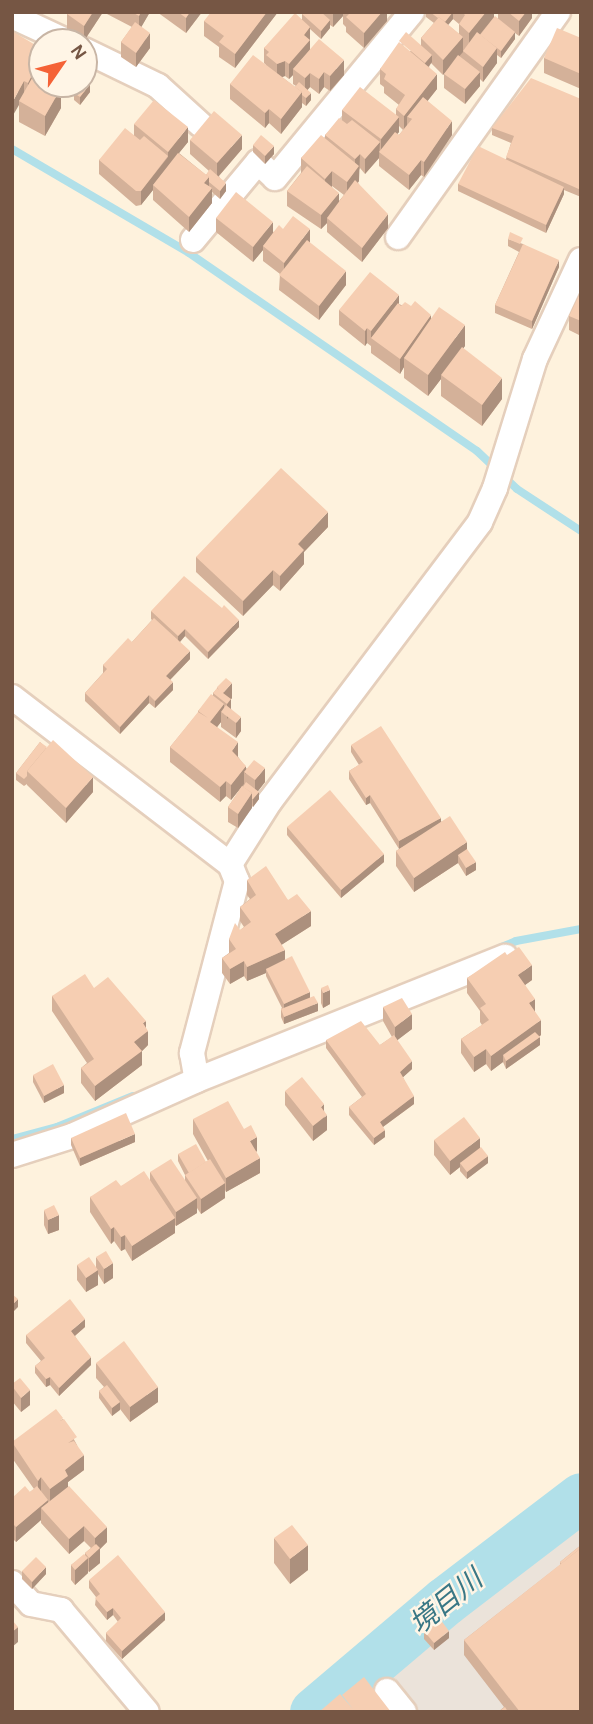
<!DOCTYPE html>
<meta charset="utf-8">
<style>
body{margin:0}
#map{position:relative;width:593px;height:1724px;overflow:hidden;background:#fef2dd;font-family:Karla,"Noto Sans JP",sans-serif}
div>[style]{position:absolute}
.industrial>*{inset:0;background:#ebe3da}
.stream>*{height:8px;margin:-4px;padding:0 4px;transform-origin:4px;border-radius:4px;background:#b1e0e9}
.river>*{height:49px;margin:-24.5px;padding:0 24.5px;transform-origin:24.5px;border-radius:24.5px;background:#b1e0e9}
.roads{filter:drop-shadow(2px 0 #e5cfbc) drop-shadow(-2px 0 #e5cfbc) drop-shadow(0 2px #e5cfbc) drop-shadow(0 -2px #e5cfbc)}
.street>*{height:24px;margin:-12px;padding:0 12px;transform-origin:12px;border-radius:12px;background:#fff}
.wall>*{inset:0;background:#d4b199}
.shaded-wall>*{inset:0;background:#ac907d}
.building>*{inset:0;background:#f6ceb2}
span{translate:-50% -50%;white-space:nowrap;text-align:center;line-height:1.15;-webkit-text-stroke:5px #fff5e6;paint-order:stroke}
.water-label{font-size:28px;color:#397785;font-style:italic}
.frame{position:absolute;inset:0;border:14px solid #765644;pointer-events:none}
.north{position:absolute;left:28px;top:28px;width:70px;height:70px;box-sizing:border-box;background:#fff5e6;border:2px solid #c8b5a5;border-radius:50%;rotate:55deg;font-size:19px;font-weight:700;line-height:28px;text-align:center;color:#765644}
.north::after{content:'';display:block;margin:auto;width:24px;height:32px;background:#f56236;clip-path:polygon(50% 0,100% 100%,50% 72%,0 100%)}
</style>
<div id="map">
<div class="industrial">
<div style="clip-path:polygon(581px 1513px,581px 1712px,335px 1712px,395px 1661px)"></div>
</div>
<div class="stream">
<div style="left:12px;top:149px;width:205px;rotate:30.4deg"></div>
<div style="left:189px;top:253px;width:349px;rotate:34.5deg"></div>
<div style="left:477px;top:451px;width:55px;rotate:43.5deg"></div>
<div style="left:517px;top:489px;width:77px;rotate:33.3deg"></div>
<div style="left:499px;top:948px;width:18px;rotate:-22deg"></div>
<div style="left:516px;top:941px;width:66px;rotate:-10.5deg"></div>
<div style="left:12px;top:1139px;width:47px;rotate:-14.9deg"></div>
<div style="left:57px;top:1127px;width:82px;rotate:-22.2deg"></div>
</div>
<div class="river">
<div style="left:314px;top:1712px;width:172px;rotate:-40.3deg"></div>
<div style="left:445px;top:1601px;width:171px;rotate:-37.4deg"></div>
</div>
<div class="roads">
<div class="street">
<div style="left:12px;top:16px;width:62px;rotate:24.9deg"></div>
<div style="left:84px;top:50px;width:82px;rotate:25.9deg"></div>
<div style="left:158px;top:86px;width:58px;rotate:42.2deg"></div>
<div style="left:398px;top:237px;width:276px;rotate:-54.6deg"></div>
<div style="left:193px;top:240px;width:102px;rotate:-50.2deg"></div>
<div style="left:258px;top:162px;width:23px;rotate:43deg"></div>
<div style="left:275px;top:178px;width:215px;rotate:-50.5deg"></div>
<div style="left:12px;top:697px;width:275px;rotate:37.5deg"></div>
<div style="left:230px;top:864px;width:18px;rotate:68deg"></div>
<div style="left:237px;top:881px;width:178px;rotate:104.7deg"></div>
<div style="left:192px;top:1053px;width:27px;rotate:80deg"></div>
<div style="left:197px;top:1080px;width:137px;rotate:155.9deg"></div>
<div style="left:72px;top:1136px;width:63px;rotate:162.4deg"></div>
<div style="left:230px;top:864px;width:75px;rotate:-57.6deg"></div>
<div style="left:270px;top:801px;width:349px;rotate:-53deg"></div>
<div style="left:480px;top:522px;width:37px;rotate:-66deg"></div>
<div style="left:495px;top:488px;width:135px;rotate:-72.8deg"></div>
<div style="left:535px;top:359px;width:109px;rotate:-65.1deg"></div>
<div style="left:197px;top:1080px;width:332px;rotate:-21.8deg"></div>
<div style="left:12px;top:1583px;width:28px;rotate:48deg"></div>
<div style="left:31px;top:1604px;width:31px;rotate:11deg"></div>
<div style="left:61px;top:1610px;width:133px;rotate:49.9deg"></div>
<div style="left:387px;top:1691px;width:27px;rotate:51deg"></div>
</div>
</div>
<div class="wall">
<div style="clip-path:polygon(103px 12px,84px 41px,67px 29px,67px 14px)"></div>
<div style="clip-path:polygon(107px 12px,150px 12px,141px 27px,150px 48px,136px 67px,121px 57px,121px 42px,132px 27px,107px 14px)"></div>
<div style="clip-path:polygon(157px 12px,202px 12px,186px 33px)"></div>
<div style="clip-path:polygon(278px 12px,235px 68px,219px 57px,219px 47px,204px 36px,204px 21px)"></div>
<div style="clip-path:polygon(evenodd,304px 12px,387px 12px,387px 21px,364px 48px,346px 32px,346px 27px,343px 24px,343px 16px,333px 27px,330px 25px,330px 28px,321px 39px,310px 29px,310px 50px,344px 75px,330px 91px,324px 87px,319px 94px,310px 87px,307px 90px,311px 100px,306px 106px,302px 103px,302px 107px,281px 134px,269px 123px,265px 128px,230px 99px,230px 84px,266px 65px,264px 63px,264px 48px,302px 19px,302px 14px,304px 12px,293px 75px,293px 84px,296px 86px,295px 87px,282px 77px,285px 76px,289px 79px,293px 75px)"></div>
<div style="clip-path:polygon(evenodd,426px 12px,494px 12px,494px 17px,498px 19px,498px 12px,532px 12px,532px 18px,519px 36px,515px 33px,515px 39px,501px 58px,497px 55px,497px 63px,483px 82px,480px 79px,480px 86px,465px 104px,444px 88px,444px 74px,446px 71px,443px 75px,431px 63px,429px 67px,437px 89px,427px 101px,452px 135px,424px 177px,421px 175px,409px 190px,379px 166px,379px 158px,365px 174px,360px 168px,359px 170px,359px 181px,358px 183px,388px 228px,362px 262px,327px 232px,327px 223px,321px 229px,287px 206px,287px 191px,301px 173px,301px 158px,325px 138px,325px 135px,342px 120px,342px 110px,396px 115px,396px 109px,399px 105px,384px 93px,384px 87px,380px 84px,380px 69px,421px 45px,421px 38px,434px 23px,426px 17px,426px 12px,453px 19px,459px 24px,459px 34px,448px 25px,453px 19px,426px 12px,399px 126px,403px 130px,399px 135px,397px 134px,399px 132px,399px 126px,426px 12px,332px 186px,344px 195px,339px 201px,332px 187px,332px 186px)"></div>
<div style="clip-path:polygon(12px 31px,61px 108px,45px 136px,19px 122px,19px 105px)"></div>
<div style="clip-path:polygon(581px 38px,581px 89px,544px 73px,544px 58px)"></div>
<div style="clip-path:polygon(90px 92px,80px 105px,74px 100px,74px 93px)"></div>
<div style="clip-path:polygon(581px 99px,581px 197px,564px 190px,564px 194px,546px 233px,458px 191px,458px 184px,506px 159px,511px 143px,492px 135px,492px 128px)"></div>
<div style="clip-path:polygon(134px 124px,188px 142px,179px 153px,206px 175px,209px 171px,190px 154px,190px 140px,242px 149px,219px 176px,226px 191px,220px 199px,212px 192px,212px 203px,189px 232px,153px 200px,153px 190px,141px 205px,136px 206px,99px 174px,99px 160px,134px 135px)"></div>
<div style="clip-path:polygon(253px 145px,274px 154px,265px 164px,253px 152px)"></div>
<div style="clip-path:polygon(216px 218px,273px 232px,283px 229px,310px 243px,346px 285px,319px 320px,279px 290px,280px 274px,263px 261px,263px 250px,253px 262px,216px 232px)"></div>
<div style="clip-path:polygon(508px 239px,523px 244px,559px 267px,532px 329px,495px 313px,495px 305px,519px 252px,508px 246px)"></div>
<div style="clip-path:polygon(581px 291px,581px 336px,569px 330px,569px 316px)"></div>
<div style="clip-path:polygon(399px 304px,431px 318px,465px 346px,463px 348px,502px 399px,482px 426px,441px 396px,441px 379px,428px 396px,404px 378px,404px 367px,400px 374px,371px 353px,371px 346px,367px 343px,365px 346px,339px 325px,339px 310px)"></div>
<div style="clip-path:polygon(328px 527px,304px 552px,304px 564px,280px 591px,273px 585px,243px 616px,196px 572px,196px 557px)"></div>
<div style="clip-path:polygon(151px 611px,239px 627px,208px 659px,185px 636px,180px 642px,190px 659px,170px 680px,173px 690px,155px 708px,149px 703px,120px 734px,85px 701px,85px 693px,103px 673px,103px 665px,132px 642px,152px 620px,151px 619px)"></div>
<div style="clip-path:polygon(217px 687px,232px 698px,231px 699px,231px 709px,241px 731px,236px 738px,221px 727px,221px 722px,217px 727px,246px 768px,265px 782px,258px 791px,259px 799px,253px 807px,252px 806px,238px 828px,228px 822px,228px 807px,244px 784px,231px 800px,226px 796px,220px 802px,170px 762px,170px 747px,198px 713px,198px 711px,213px 695px,213px 693px,217px 689px)"></div>
<div style="clip-path:polygon(40px 742px,93px 792px,66px 823px,27px 785px,27px 784px,24px 786px,16px 780px,16px 773px)"></div>
<div style="clip-path:polygon(351px 745px,441px 821px,467px 850px,476px 870px,466px 876px,458px 863px,414px 892px,396px 866px,396px 851px,399px 849px,370px 803px,366px 805px,349px 779px,349px 771px,359px 765px,351px 752px)"></div>
<div style="clip-path:polygon(287px 827px,384px 862px,341px 898px,287px 835px)"></div>
<div style="clip-path:polygon(247px 880px,288px 900px,311px 926px,281px 945px,285px 960px,318px 1011px,284px 1024px,281px 1017px,281px 1009px,282px 1008px,266px 976px,266px 973px,247px 981px,244px 976px,230px 984px,222px 973px,222px 958px,229px 953px,229px 939px,244px 927px,240px 921px,240px 907px,250px 899px,247px 895px)"></div>
<div style="clip-path:polygon(507px 955px,532px 980px,525px 985px,535px 1012px,541px 1035px,539px 1037px,540px 1045px,506px 1069px,503px 1062px,491px 1071px,486px 1064px,474px 1072px,461px 1053px,461px 1039px,482px 1025px,480px 1022px,480px 1011px,467px 993px,467px 978px)"></div>
<div style="clip-path:polygon(94px 988px,146px 1028px,148px 1045px,142px 1051px,142px 1065px,95px 1101px,81px 1083px,81px 1068px,87px 1063px,52px 1011px,52px 996px)"></div>
<div style="clip-path:polygon(321px 988px,330px 1004px,323px 1008px,321px 1003px)"></div>
<div style="clip-path:polygon(383px 1007px,412px 1029px,397px 1040px,412px 1069px,403px 1077px,414px 1104px,383px 1127px,385px 1137px,374px 1145px,349px 1115px,349px 1107px,362px 1097px,326px 1048px,326px 1040px,380px 1045px,392px 1037px,383px 1021px)"></div>
<div style="clip-path:polygon(33px 1075px,64px 1093px,44px 1103px,33px 1082px)"></div>
<div style="clip-path:polygon(285px 1091px,324px 1110px,327px 1130px,313px 1141px,285px 1105px)"></div>
<div style="clip-path:polygon(193px 1119px,257px 1151px,256px 1152px,260px 1173px,226px 1192px,225px 1190px,225px 1198px,201px 1214px,197px 1208px,197px 1213px,176px 1226px,175px 1225px,175px 1233px,132px 1261px,125px 1249px,121px 1251px,114px 1241px,111px 1244px,90px 1212px,90px 1197px,121px 1186px,150px 1180px,150px 1172px,185px 1181px,185px 1175px,178px 1161px,178px 1154px,206px 1162px,208px 1161px,193px 1134px)"></div>
<div style="clip-path:polygon(71px 1138px,135px 1142px,80px 1166px,71px 1145px)"></div>
<div style="clip-path:polygon(434px 1140px,480px 1148px,488px 1163px,467px 1179px,460px 1171px,460px 1167px,450px 1175px,434px 1155px)"></div>
<div style="clip-path:polygon(44px 1210px,59px 1230px,48px 1234px,44px 1225px)"></div>
<div style="clip-path:polygon(96px 1257px,113px 1278px,104px 1284px,98px 1274px,98px 1285px,86px 1292px,77px 1280px,77px 1265px,96px 1268px)"></div>
<div style="clip-path:polygon(85px 1327px,75px 1336px,91px 1365px,59px 1396px,50px 1385px,46px 1387px,35px 1373px,35px 1366px,41px 1361px,26px 1343px,26px 1335px)"></div>
<div style="clip-path:polygon(96px 1363px,158px 1402px,130px 1422px,120px 1409px,112px 1416px,99px 1398px,99px 1391px,104px 1387px,96px 1378px)"></div>
<div style="clip-path:polygon(12px 1384px,30px 1405px,21px 1412px,12px 1401px)"></div>
<div style="clip-path:polygon(63px 1419px,77px 1445px,84px 1470px,68px 1482px,68px 1487px,107px 1542px,100px 1549px,100px 1563px,89px 1572px,88px 1571px,88px 1573px,75px 1585px,71px 1580px,71px 1565px,85px 1555px,85px 1553px,91px 1548px,84px 1541px,69px 1554px,41px 1523px,41px 1520px,16px 1542px,12px 1538px,12px 1498px,30px 1492px,34px 1489px,12px 1458px,12px 1442px)"></div>
<div style="clip-path:polygon(274px 1538px,308px 1570px,290px 1584px,274px 1563px)"></div>
<div style="clip-path:polygon(581px 1545px,581px 1712px,498px 1712px,504px 1707px,464px 1655px,464px 1640px,560px 1565px,560px 1562px)"></div>
<div style="clip-path:polygon(22px 1571px,46px 1574px,32px 1589px,22px 1579px)"></div>
<div style="clip-path:polygon(89px 1580px,165px 1620px,122px 1659px,106px 1641px,106px 1633px,118px 1622px,113px 1615px,107px 1620px,95px 1605px,96px 1597px,89px 1588px)"></div>
<div style="clip-path:polygon(424px 1631px,449px 1638px,434px 1650px,424px 1639px)"></div>
</div>
<div class="shaded-wall">
<div style="clip-path:polygon(93px 12px,103px 12px,84px 41px,84px 26px)"></div>
<div style="clip-path:polygon(141px 12px,150px 12px,139px 31px,139px 16px)"></div>
<div style="clip-path:polygon(190px 12px,202px 12px,186px 33px,186px 18px)"></div>
<div style="clip-path:polygon(267px 12px,278px 12px,235px 68px,235px 54px)"></div>
<div style="clip-path:polygon(333px 12px,343px 12px,343px 16px,333px 27px)"></div>
<div style="clip-path:polygon(382px 12px,387px 12px,387px 21px,364px 48px,364px 33px)"></div>
<div style="clip-path:polygon(453px 12px,453px 19px,443px 31px,443px 23px)"></div>
<div style="clip-path:polygon(486px 12px,494px 12px,494px 17px,469px 48px,469px 33px)"></div>
<div style="clip-path:polygon(526px 12px,532px 12px,532px 18px,519px 36px,519px 21px)"></div>
<div style="clip-path:polygon(330px 20px,330px 28px,321px 39px,321px 31px)"></div>
<div style="clip-path:polygon(310px 27px,310px 54px,293px 69px,293px 75px,289px 79px,289px 64px,304px 35px)"></div>
<div style="clip-path:polygon(515px 32px,515px 39px,501px 58px,501px 51px)"></div>
<div style="clip-path:polygon(150px 33px,150px 48px,136px 67px,136px 53px)"></div>
<div style="clip-path:polygon(463px 37px,463px 52px,443px 75px,443px 60px)"></div>
<div style="clip-path:polygon(497px 48px,497px 63px,483px 82px,483px 67px)"></div>
<div style="clip-path:polygon(42px 55px,42px 69px,28px 98px,28px 83px)"></div>
<div style="clip-path:polygon(432px 55px,432px 62px,425px 71px,425px 63px)"></div>
<div style="clip-path:polygon(344px 60px,344px 75px,330px 91px,330px 76px)"></div>
<div style="clip-path:polygon(285px 61px,285px 76px,277px 79px,277px 64px)"></div>
<div style="clip-path:polygon(324px 72px,324px 87px,319px 94px,319px 79px)"></div>
<div style="clip-path:polygon(480px 72px,480px 86px,465px 104px,465px 89px)"></div>
<div style="clip-path:polygon(310px 73px,310px 87px,305px 93px,305px 78px)"></div>
<div style="clip-path:polygon(437px 74px,437px 89px,412px 121px,412px 119px,407px 117px,407px 126px,404px 130px,404px 116px)"></div>
<div style="clip-path:polygon(24px 81px,24px 96px,19px 101px,19px 105px,12px 117px,12px 103px)"></div>
<div style="clip-path:polygon(90px 84px,90px 92px,80px 105px,80px 97px)"></div>
<div style="clip-path:polygon(61px 88px,61px 108px,45px 136px,45px 116px)"></div>
<div style="clip-path:polygon(302px 92px,302px 107px,281px 134px,281px 119px)"></div>
<div style="clip-path:polygon(311px 93px,311px 100px,306px 106px,306px 98px)"></div>
<div style="clip-path:polygon(269px 109px,269px 123px,265px 128px,265px 113px)"></div>
<div style="clip-path:polygon(399px 117px,399px 132px,381px 153px,381px 139px)"></div>
<div style="clip-path:polygon(452px 121px,452px 135px,424px 177px,424px 162px)"></div>
<div style="clip-path:polygon(188px 127px,188px 142px,153px 185px,153px 190px,141px 205px,141px 191px,168px 157px,168px 152px)"></div>
<div style="clip-path:polygon(242px 135px,242px 149px,217px 178px,217px 163px)"></div>
<div style="clip-path:polygon(380px 142px,379px 158px,365px 174px,365px 159px)"></div>
<div style="clip-path:polygon(274px 146px,274px 154px,265px 164px,265px 156px)"></div>
<div style="clip-path:polygon(360px 154px,359px 181px,347px 196px,347px 182px,355px 171px,355px 159px)"></div>
<div style="clip-path:polygon(421px 160px,421px 175px,409px 190px,409px 175px)"></div>
<div style="clip-path:polygon(332px 171px,332px 186px,325px 194px,325px 179px)"></div>
<div style="clip-path:polygon(209px 177px,209px 192px,212px 188px,212px 203px,189px 232px,189px 217px,204px 183px)"></div>
<div style="clip-path:polygon(226px 183px,226px 191px,220px 199px,220px 191px)"></div>
<div style="clip-path:polygon(564px 187px,564px 194px,546px 233px,546px 225px)"></div>
<div style="clip-path:polygon(339px 193px,339px 208px,327px 218px,327px 223px,321px 229px,321px 215px)"></div>
<div style="clip-path:polygon(388px 214px,388px 228px,362px 262px,362px 248px)"></div>
<div style="clip-path:polygon(273px 222px,273px 236px,263px 246px,263px 250px,253px 262px,253px 247px)"></div>
<div style="clip-path:polygon(310px 229px,310px 244px,284px 277px,284px 263px)"></div>
<div style="clip-path:polygon(559px 260px,559px 267px,532px 329px,532px 321px)"></div>
<div style="clip-path:polygon(346px 271px,346px 285px,319px 320px,319px 306px)"></div>
<div style="clip-path:polygon(399px 295px,399px 310px,371px 338px,371px 346px,371px 331px)"></div>
<div style="clip-path:polygon(431px 315px,431px 330px,404px 358px,404px 367px,400px 374px,400px 359px)"></div>
<div style="clip-path:polygon(465px 325px,465px 346px,443px 376px,441px 375px,441px 379px,428px 396px,428px 375px)"></div>
<div style="clip-path:polygon(367px 328px,367px 343px,365px 346px,365px 331px)"></div>
<div style="clip-path:polygon(502px 378px,502px 399px,482px 426px,482px 405px)"></div>
<div style="clip-path:polygon(328px 512px,328px 527px,304px 552px,304px 564px,280px 591px,280px 576px,298px 544px)"></div>
<div style="clip-path:polygon(273px 570px,273px 585px,243px 616px,243px 601px)"></div>
<div style="clip-path:polygon(239px 620px,239px 627px,208px 659px,208px 652px)"></div>
<div style="clip-path:polygon(185px 629px,185px 636px,178px 644px,178px 636px)"></div>
<div style="clip-path:polygon(190px 651px,190px 659px,166px 684px,166px 676px)"></div>
<div style="clip-path:polygon(173px 682px,173px 690px,155px 708px,155px 701px)"></div>
<div style="clip-path:polygon(232px 683px,232px 698px,227px 704px,223px 693px)"></div>
<div style="clip-path:polygon(149px 695px,149px 703px,120px 734px,120px 727px)"></div>
<div style="clip-path:polygon(231px 699px,231px 714px,227px 719px,227px 704px)"></div>
<div style="clip-path:polygon(224px 704px,224px 714px,221px 712px,221px 722px,210px 736px,210px 722px)"></div>
<div style="clip-path:polygon(14px 712px,14px 727px,12px 730px,12px 715px)"></div>
<div style="clip-path:polygon(241px 717px,241px 731px,236px 738px,236px 723px)"></div>
<div style="clip-path:polygon(238px 742px,238px 757px,232px 751px)"></div>
<div style="clip-path:polygon(246px 766px,246px 774px,244px 772px,244px 784px,231px 800px,231px 785px)"></div>
<div style="clip-path:polygon(265px 768px,265px 782px,255px 795px,255px 780px)"></div>
<div style="clip-path:polygon(93px 777px,93px 792px,66px 823px,66px 808px)"></div>
<div style="clip-path:polygon(226px 781px,226px 796px,220px 802px,220px 787px)"></div>
<div style="clip-path:polygon(259px 792px,259px 799px,253px 807px,253px 799px)"></div>
<div style="clip-path:polygon(252px 793px,252px 808px,238px 828px,238px 814px)"></div>
<div style="clip-path:polygon(370px 795px,370px 803px,366px 805px,366px 798px)"></div>
<div style="clip-path:polygon(441px 818px,441px 826px,399px 849px,399px 841px)"></div>
<div style="clip-path:polygon(467px 842px,467px 857px,458px 855px,458px 863px,414px 892px,414px 878px)"></div>
<div style="clip-path:polygon(384px 854px,384px 862px,341px 898px,341px 890px)"></div>
<div style="clip-path:polygon(476px 862px,476px 870px,466px 876px,466px 868px)"></div>
<div style="clip-path:polygon(311px 911px,311px 926px,275px 949px,275px 934px)"></div>
<div style="clip-path:polygon(285px 950px,285px 965px,266px 969px,266px 973px,247px 981px,247px 967px)"></div>
<div style="clip-path:polygon(244px 961px,244px 976px,230px 984px,230px 969px)"></div>
<div style="clip-path:polygon(532px 965px,532px 980px,518px 990px,518px 975px)"></div>
<div style="clip-path:polygon(330px 990px,330px 1004px,323px 1008px,323px 993px)"></div>
<div style="clip-path:polygon(310px 992px,310px 999px,284px 1012px,284px 1004px)"></div>
<div style="clip-path:polygon(535px 999px,535px 1014px,529px 1003px)"></div>
<div style="clip-path:polygon(318px 1003px,318px 1011px,284px 1024px,284px 1017px)"></div>
<div style="clip-path:polygon(412px 1014px,412px 1029px,395px 1042px,395px 1027px)"></div>
<div style="clip-path:polygon(541px 1020px,541px 1035px,506px 1060px,503px 1055px,503px 1062px,491px 1071px,491px 1056px)"></div>
<div style="clip-path:polygon(146px 1021px,146px 1032px,148px 1031px,148px 1045px,142px 1051px,142px 1065px,95px 1101px,95px 1086px,134px 1042px,143px 1023px)"></div>
<div style="clip-path:polygon(540px 1037px,540px 1045px,506px 1069px,506px 1061px)"></div>
<div style="clip-path:polygon(486px 1049px,486px 1064px,474px 1072px,474px 1057px)"></div>
<div style="clip-path:polygon(412px 1061px,412px 1069px,400px 1080px,400px 1072px)"></div>
<div style="clip-path:polygon(64px 1085px,64px 1093px,44px 1103px,44px 1096px)"></div>
<div style="clip-path:polygon(414px 1096px,414px 1104px,380px 1129px,380px 1122px)"></div>
<div style="clip-path:polygon(324px 1104px,324px 1118px,327px 1115px,327px 1130px,313px 1141px,313px 1126px,321px 1107px)"></div>
<div style="clip-path:polygon(385px 1130px,385px 1137px,374px 1145px,374px 1138px)"></div>
<div style="clip-path:polygon(135px 1134px,135px 1142px,80px 1166px,80px 1158px)"></div>
<div style="clip-path:polygon(257px 1137px,257px 1151px,250px 1156px,250px 1141px)"></div>
<div style="clip-path:polygon(480px 1138px,480px 1153px,460px 1163px,460px 1167px,450px 1175px,450px 1161px)"></div>
<div style="clip-path:polygon(488px 1156px,488px 1163px,467px 1179px,467px 1172px)"></div>
<div style="clip-path:polygon(260px 1158px,260px 1173px,226px 1192px,226px 1178px)"></div>
<div style="clip-path:polygon(225px 1183px,225px 1198px,201px 1214px,201px 1199px)"></div>
<div style="clip-path:polygon(197px 1198px,197px 1213px,176px 1226px,176px 1212px)"></div>
<div style="clip-path:polygon(59px 1215px,59px 1230px,48px 1234px,48px 1220px)"></div>
<div style="clip-path:polygon(175px 1218px,175px 1233px,132px 1261px,132px 1246px)"></div>
<div style="clip-path:polygon(114px 1227px,114px 1241px,111px 1244px,111px 1229px)"></div>
<div style="clip-path:polygon(125px 1235px,125px 1249px,121px 1251px,121px 1237px)"></div>
<div style="clip-path:polygon(113px 1263px,113px 1278px,104px 1284px,104px 1269px)"></div>
<div style="clip-path:polygon(98px 1270px,98px 1285px,86px 1292px,86px 1278px)"></div>
<div style="clip-path:polygon(18px 1299px,18px 1307px,12px 1313px,12px 1305px)"></div>
<div style="clip-path:polygon(85px 1319px,85px 1327px,71px 1339px,71px 1331px)"></div>
<div style="clip-path:polygon(91px 1357px,91px 1365px,59px 1396px,59px 1388px)"></div>
<div style="clip-path:polygon(50px 1377px,50px 1385px,46px 1387px,46px 1379px)"></div>
<div style="clip-path:polygon(158px 1387px,158px 1402px,130px 1422px,130px 1407px)"></div>
<div style="clip-path:polygon(30px 1390px,30px 1405px,21px 1412px,21px 1398px)"></div>
<div style="clip-path:polygon(120px 1402px,120px 1410px,112px 1416px,112px 1408px)"></div>
<div style="clip-path:polygon(84px 1455px,84px 1470px,68px 1482px,68px 1490px,50px 1504px,50px 1489px,65px 1470px)"></div>
<div style="clip-path:polygon(41px 1477px,41px 1492px,38px 1495px,38px 1481px)"></div>
<div style="clip-path:polygon(48px 1500px,48px 1514px,41px 1508px,41px 1520px,16px 1542px,16px 1527px)"></div>
<div style="clip-path:polygon(84px 1526px,84px 1541px,69px 1554px,69px 1539px)"></div>
<div style="clip-path:polygon(107px 1527px,107px 1542px,100px 1549px,100px 1563px,89px 1572px,89px 1558px,95px 1552px,95px 1538px)"></div>
<div style="clip-path:polygon(308px 1545px,308px 1570px,290px 1584px,290px 1559px)"></div>
<div style="clip-path:polygon(88px 1558px,88px 1573px,75px 1585px,75px 1570px)"></div>
<div style="clip-path:polygon(46px 1567px,46px 1574px,32px 1589px,32px 1582px)"></div>
<div style="clip-path:polygon(113px 1608px,113px 1615px,107px 1620px,107px 1612px)"></div>
<div style="clip-path:polygon(165px 1612px,165px 1620px,122px 1659px,122px 1651px)"></div>
<div style="clip-path:polygon(18px 1627px,18px 1642px,12px 1647px,12px 1632px)"></div>
<div style="clip-path:polygon(449px 1631px,449px 1638px,434px 1650px,434px 1643px)"></div>
</div>
<div class="building">
<div style="clip-path:polygon(68px 12px,93px 12px,84px 26px,67px 14px)"></div>
<div style="clip-path:polygon(132px 12px,141px 12px,139px 16px)"></div>
<div style="clip-path:polygon(178px 12px,190px 12px,186px 18px)"></div>
<div style="clip-path:polygon(211px 12px,267px 12px,235px 54px,219px 42px,224px 36px,204px 21px)"></div>
<div style="clip-path:polygon(304px 12px,321px 12px,330px 20px,321px 31px,302px 14px)"></div>
<div style="clip-path:polygon(347px 12px,382px 12px,364px 33px,346px 17px,349px 14px)"></div>
<div style="clip-path:polygon(430px 12px,453px 12px,445px 22px,439px 17px,438px 18px)"></div>
<div style="clip-path:polygon(462px 12px,486px 12px,469px 33px,459px 24px,465px 15px)"></div>
<div style="clip-path:polygon(508px 12px,526px 12px,519px 21px)"></div>
<div style="clip-path:polygon(295px 13px,310px 27px,304px 35px,310px 40px,289px 64px,285px 61px,277px 64px,266px 55px,269px 52px,264px 48px)"></div>
<div style="clip-path:polygon(495px 16px,515px 32px,501px 51px,480px 35px)"></div>
<div style="clip-path:polygon(439px 17px,463px 37px,443px 60px,421px 38px)"></div>
<div style="clip-path:polygon(135px 22px,150px 33px,136px 53px,121px 42px)"></div>
<div style="clip-path:polygon(557px 28px,581px 38px,581px 74px,544px 58px)"></div>
<div style="clip-path:polygon(12px 31px,42px 49px,42px 55px,28px 83px,24px 81px,12px 103px)"></div>
<div style="clip-path:polygon(406px 32px,432px 55px,425px 63px,399px 41px)"></div>
<div style="clip-path:polygon(477px 32px,497px 48px,483px 67px,463px 51px)"></div>
<div style="clip-path:polygon(319px 39px,344px 60px,330px 76px,324px 72px,319px 79px,310px 73px,305px 78px,293px 69px)"></div>
<div style="clip-path:polygon(399px 42px,437px 74px,404px 116px,396px 109px,405px 95px,384px 79px,386px 74px,380px 69px)"></div>
<div style="clip-path:polygon(253px 55px,302px 92px,281px 119px,269px 109px,265px 113px,230px 84px)"></div>
<div style="clip-path:polygon(458px 55px,480px 72px,465px 89px,444px 74px)"></div>
<div style="clip-path:polygon(35px 73px,42px 77px,42px 84px,55px 84px,61px 88px,45px 116px,19px 101px)"></div>
<div style="clip-path:polygon(531px 78px,581px 99px,581px 161px,579px 163px,581px 164px,581px 190px,506px 157px,514px 136px,492px 128px)"></div>
<div style="clip-path:polygon(84px 80px,90px 84px,80px 97px,74px 93px,80px 84px,84px 84px)"></div>
<div style="clip-path:polygon(299px 82px,311px 93px,306px 98px,302px 95px,302px 92px,295px 87px)"></div>
<div style="clip-path:polygon(360px 87px,399px 117px,381px 139px,342px 110px)"></div>
<div style="clip-path:polygon(423px 97px,452px 121px,424px 162px,421px 160px,409px 175px,379px 152px,395px 132px,399px 135px,412px 119px,407px 117px)"></div>
<div style="clip-path:polygon(154px 100px,188px 127px,168px 152px,134px 124px)"></div>
<div style="clip-path:polygon(214px 111px,242px 135px,217px 163px,190px 140px)"></div>
<div style="clip-path:polygon(339px 118px,347px 124px,352px 120px,380px 142px,365px 159px,360px 154px,355px 159px,325px 135px)"></div>
<div style="clip-path:polygon(125px 128px,140px 140px,144px 136px,168px 156px,141px 191px,136px 191px,99px 160px)"></div>
<div style="clip-path:polygon(261px 135px,274px 146px,265px 156px,253px 145px)"></div>
<div style="clip-path:polygon(321px 135px,359px 166px,347px 182px,332px 171px,325px 179px,301px 158px)"></div>
<div style="clip-path:polygon(478px 146px,564px 187px,546px 225px,458px 184px)"></div>
<div style="clip-path:polygon(178px 153px,209px 177px,204px 183px,212px 188px,189px 217px,153px 185px)"></div>
<div style="clip-path:polygon(307px 166px,339px 193px,321px 215px,287px 191px)"></div>
<div style="clip-path:polygon(210px 169px,226px 183px,220px 191px,209px 182px,209px 177px,206px 175px)"></div>
<div style="clip-path:polygon(355px 180px,388px 214px,362px 248px,327px 218px)"></div>
<div style="clip-path:polygon(236px 192px,273px 222px,253px 247px,216px 218px)"></div>
<div style="clip-path:polygon(293px 216px,310px 229px,284px 263px,263px 246px,279px 225px,283px 229px)"></div>
<div style="clip-path:polygon(510px 232px,523px 238px,520px 244px,508px 239px)"></div>
<div style="clip-path:polygon(307px 240px,346px 271px,319px 306px,279px 275px)"></div>
<div style="clip-path:polygon(523px 244px,559px 260px,532px 321px,495px 305px)"></div>
<div style="clip-path:polygon(370px 272px,399px 295px,371px 331px,367px 328px,365px 331px,339px 310px)"></div>
<div style="clip-path:polygon(581px 291px,581px 321px,569px 316px)"></div>
<div style="clip-path:polygon(415px 301px,431px 315px,400px 359px,371px 338px,398px 303px,401px 306px,405px 302px,411px 306px)"></div>
<div style="clip-path:polygon(439px 307px,465px 325px,428px 375px,404px 358px)"></div>
<div style="clip-path:polygon(462px 347px,502px 378px,482px 405px,441px 375px)"></div>
<div style="clip-path:polygon(281px 468px,328px 512px,298px 544px,304px 550px,280px 576px,273px 570px,243px 601px,196px 557px)"></div>
<div style="clip-path:polygon(184px 576px,222px 608px,224px 605px,239px 620px,208px 652px,185px 629px,178px 636px,151px 611px)"></div>
<div style="clip-path:polygon(154px 618px,190px 651px,166px 676px,173px 682px,155px 701px,149px 695px,120px 727px,85px 693px,107px 669px,103px 665px,128px 638px,132px 642px)"></div>
<div style="clip-path:polygon(226px 678px,232px 683px,223px 693px,231px 699px,227px 704px,213px 693px,217px 688px,219px 690px,217px 687px)"></div>
<div style="clip-path:polygon(211px 694px,224px 704px,210px 722px,238px 742px,232px 751px,246px 766px,231px 785px,226px 781px,220px 787px,170px 747px,198px 712px,208px 718px,198px 711px)"></div>
<div style="clip-path:polygon(226px 705px,241px 717px,236px 723px,221px 712px)"></div>
<div style="clip-path:polygon(381px 726px,441px 818px,399px 841px,370px 795px,366px 798px,349px 771px,363px 762px,351px 745px)"></div>
<div style="clip-path:polygon(53px 740px,93px 777px,66px 808px,27px 771px)"></div>
<div style="clip-path:polygon(40px 742px,47px 747px,27px 771px,27px 776px,24px 779px,16px 773px)"></div>
<div style="clip-path:polygon(254px 760px,265px 768px,255px 780px,244px 772px)"></div>
<div style="clip-path:polygon(246px 782px,259px 792px,253px 799px,252px 799px,252px 793px,243px 787px)"></div>
<div style="clip-path:polygon(242px 786px,252px 793px,238px 814px,228px 807px)"></div>
<div style="clip-path:polygon(330px 790px,384px 854px,341px 890px,287px 827px)"></div>
<div style="clip-path:polygon(450px 816px,467px 842px,414px 878px,396px 851px)"></div>
<div style="clip-path:polygon(467px 849px,476px 862px,466px 868px,458px 855px)"></div>
<div style="clip-path:polygon(266px 866px,288px 900px,297px 894px,311px 911px,275px 934px,285px 950px,247px 967px,244px 961px,230px 969px,222px 958px,236px 949px,229px 939px,235px 923px,240px 930px,251px 922px,240px 907px,256px 895px,247px 880px)"></div>
<div style="clip-path:polygon(519px 947px,532px 965px,518px 975px,535px 999px,529px 1003px,541px 1020px,491px 1056px,486px 1049px,474px 1057px,461px 1039px,489px 1020px,480px 1008px,486px 1004px,467px 978px,505px 952px,507px 955px)"></div>
<div style="clip-path:polygon(292px 956px,310px 992px,284px 1004px,266px 969px)"></div>
<div style="clip-path:polygon(85px 974px,94px 988px,108px 977px,146px 1021px,143px 1023px,148px 1031px,134px 1042px,142px 1051px,95px 1086px,81px 1068px,94px 1059px,52px 996px)"></div>
<div style="clip-path:polygon(328px 985px,330px 990px,323px 993px,321px 988px)"></div>
<div style="clip-path:polygon(314px 996px,318px 1003px,284px 1017px,281px 1009px)"></div>
<div style="clip-path:polygon(402px 998px,412px 1014px,395px 1027px,383px 1007px)"></div>
<div style="clip-path:polygon(361px 1021px,380px 1045px,394px 1035px,412px 1061px,400px 1072px,414px 1096px,380px 1122px,385px 1130px,374px 1138px,349px 1107px,366px 1094px,326px 1040px)"></div>
<div style="clip-path:polygon(535px 1032px,540px 1037px,506px 1061px,503px 1055px)"></div>
<div style="clip-path:polygon(53px 1064px,64px 1085px,44px 1096px,33px 1075px)"></div>
<div style="clip-path:polygon(302px 1077px,324px 1104px,321px 1107px,327px 1115px,313px 1126px,285px 1091px)"></div>
<div style="clip-path:polygon(228px 1101px,244px 1129px,251px 1125px,257px 1137px,250px 1141px,260px 1158px,226px 1178px,193px 1119px)"></div>
<div style="clip-path:polygon(126px 1113px,135px 1134px,80px 1158px,71px 1138px)"></div>
<div style="clip-path:polygon(464px 1117px,480px 1138px,450px 1161px,434px 1140px)"></div>
<div style="clip-path:polygon(196px 1144px,206px 1162px,189px 1173px,178px 1154px)"></div>
<div style="clip-path:polygon(481px 1147px,488px 1156px,467px 1172px,460px 1163px)"></div>
<div style="clip-path:polygon(171px 1159px,197px 1198px,176px 1212px,150px 1172px)"></div>
<div style="clip-path:polygon(210px 1159px,225px 1183px,201px 1199px,185px 1175px)"></div>
<div style="clip-path:polygon(144px 1171px,175px 1218px,132px 1246px,125px 1235px,121px 1237px,114px 1227px,111px 1229px,90px 1197px,116px 1180px,121px 1186px)"></div>
<div style="clip-path:polygon(54px 1205px,59px 1215px,48px 1220px,44px 1210px)"></div>
<div style="clip-path:polygon(106px 1251px,113px 1263px,104px 1269px,96px 1257px)"></div>
<div style="clip-path:polygon(89px 1257px,98px 1270px,86px 1278px,77px 1265px)"></div>
<div style="clip-path:polygon(12px 1294px,18px 1299px,12px 1305px)"></div>
<div style="clip-path:polygon(70px 1299px,85px 1319px,71px 1331px,91px 1357px,59px 1388px,50px 1377px,46px 1379px,35px 1366px,45px 1358px,26px 1335px)"></div>
<div style="clip-path:polygon(124px 1341px,158px 1387px,130px 1407px,96px 1363px)"></div>
<div style="clip-path:polygon(20px 1378px,30px 1390px,21px 1398px,12px 1386px,12px 1384px)"></div>
<div style="clip-path:polygon(107px 1385px,120px 1402px,112px 1408px,99px 1391px)"></div>
<div style="clip-path:polygon(56px 1409px,63px 1418px,60px 1421px,64px 1419px,77px 1437px,68px 1443px,74px 1441px,84px 1455px,65px 1470px,68px 1476px,50px 1489px,41px 1477px,38px 1481px,12px 1442px)"></div>
<div style="clip-path:polygon(25px 1486px,30px 1492px,37px 1486px,48px 1500px,16px 1527px,12px 1523px,12px 1498px)"></div>
<div style="clip-path:polygon(69px 1486px,107px 1527px,95px 1538px,84px 1526px,69px 1539px,41px 1508px)"></div>
<div style="clip-path:polygon(292px 1525px,308px 1545px,290px 1559px,274px 1538px)"></div>
<div style="clip-path:polygon(96px 1544px,100px 1548px,89px 1558px,85px 1553px)"></div>
<div style="clip-path:polygon(581px 1545px,581px 1548px,561px 1564px,560px 1562px)"></div>
<div style="clip-path:polygon(581px 1548px,581px 1712px,520px 1712px,464px 1640px)"></div>
<div style="clip-path:polygon(84px 1554px,88px 1558px,75px 1570px,71px 1565px)"></div>
<div style="clip-path:polygon(118px 1555px,165px 1612px,122px 1651px,106px 1633px,121px 1618px,113px 1608px,107px 1612px,95px 1598px,100px 1594px,89px 1580px)"></div>
<div style="clip-path:polygon(36px 1557px,46px 1567px,32px 1582px,22px 1571px)"></div>
<div style="clip-path:polygon(440px 1619px,449px 1631px,434px 1643px,424px 1631px)"></div>
<div style="clip-path:polygon(12px 1620px,18px 1627px,12px 1632px)"></div>
<div style="clip-path:polygon(364px 1677px,391px 1712px,319px 1712px,340px 1694px,353px 1709px,342px 1695px)"></div>
<div style="clip-path:polygon(505px 1707px,508px 1712px,498px 1712px)"></div>
</div>
<div class="water-label">
<span style="left:446px;top:1602px;rotate:-39deg">境目川</span>
</div>
<div class="frame"></div>
<div class="north">N</div>
</div>
